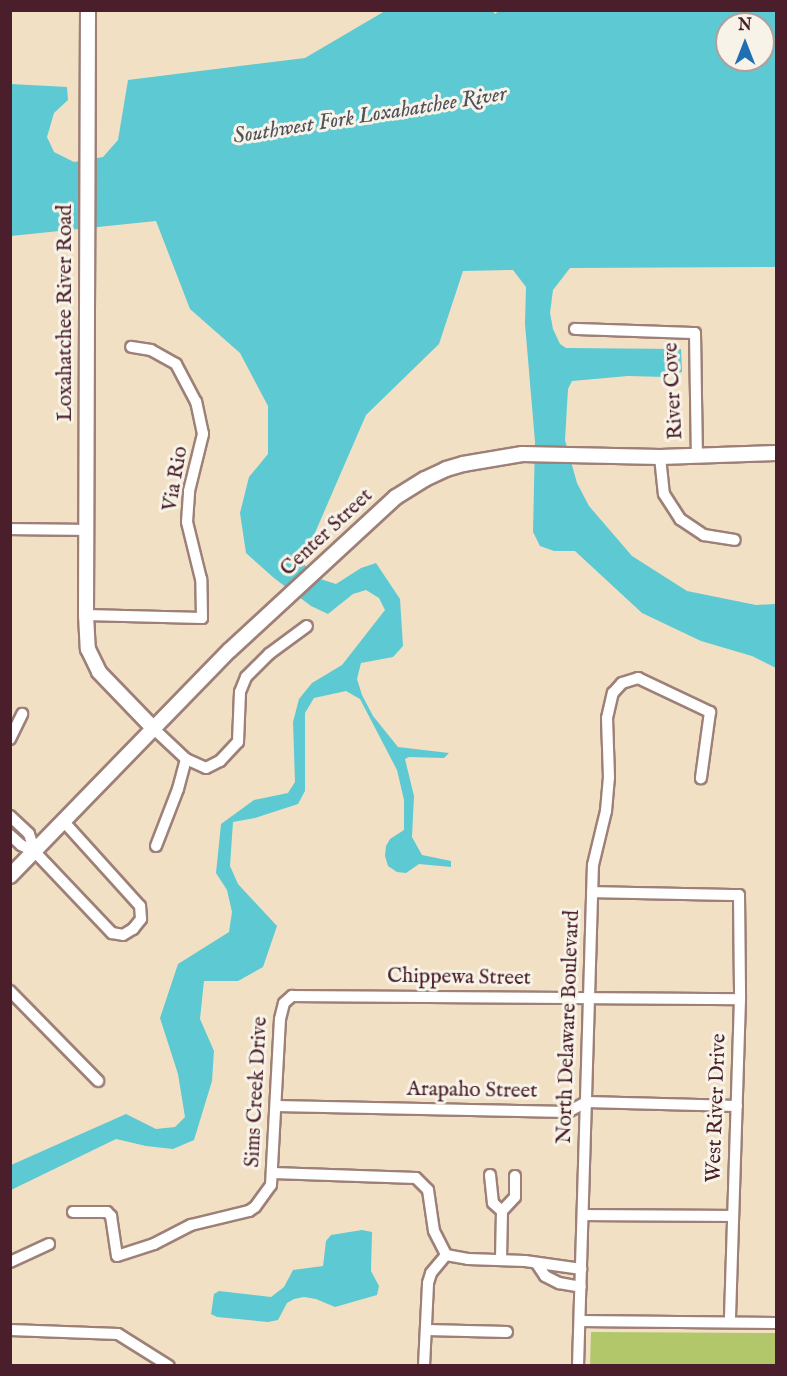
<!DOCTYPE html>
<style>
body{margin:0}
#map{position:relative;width:787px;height:1376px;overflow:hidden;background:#f2e0c5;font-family:"IM FELL English",serif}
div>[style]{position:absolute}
.green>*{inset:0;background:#b2c66a}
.water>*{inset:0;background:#5cc9d3}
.roads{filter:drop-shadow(2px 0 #9e8078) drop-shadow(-2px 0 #9e8078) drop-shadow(0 2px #9e8078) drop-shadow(0 -2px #9e8078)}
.street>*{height:10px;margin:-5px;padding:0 5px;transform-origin:5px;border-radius:5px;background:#fff}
.secondary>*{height:14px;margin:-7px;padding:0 7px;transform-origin:7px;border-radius:7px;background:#fff}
span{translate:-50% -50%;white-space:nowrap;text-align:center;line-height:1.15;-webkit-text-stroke:6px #f7f3e8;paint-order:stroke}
.street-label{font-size:21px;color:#4a1f2b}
.water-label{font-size:22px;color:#4f525d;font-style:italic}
.frame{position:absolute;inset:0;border:12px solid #4a1f2b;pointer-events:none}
.north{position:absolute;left:715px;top:12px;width:60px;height:60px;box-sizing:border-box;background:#f7f3e8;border:2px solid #b29e9c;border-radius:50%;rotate:0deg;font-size:16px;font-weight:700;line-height:24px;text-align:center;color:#4a1f2b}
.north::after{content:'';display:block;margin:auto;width:21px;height:27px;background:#1f6fb2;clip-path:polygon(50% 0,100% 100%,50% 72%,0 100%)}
</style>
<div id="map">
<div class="green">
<div style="clip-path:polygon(591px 1332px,776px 1333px,776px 1365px,590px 1365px)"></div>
</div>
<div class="water">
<div style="clip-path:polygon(evenodd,492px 10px,495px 14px,500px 10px,776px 11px,776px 267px,570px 268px,553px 290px,550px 313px,553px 329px,560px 344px,566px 348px,681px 349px,682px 372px,666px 377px,628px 376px,572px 381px,568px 389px,565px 440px,577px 483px,589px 506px,632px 556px,687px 591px,756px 605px,776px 604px,776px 668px,752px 656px,701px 641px,642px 613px,575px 551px,554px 551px,540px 546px,533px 532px,535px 442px,525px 324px,526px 287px,513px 270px,463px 271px,439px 344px,366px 415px,311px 542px,300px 559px,314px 577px,336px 584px,361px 568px,376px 563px,400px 599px,403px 646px,393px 657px,361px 663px,357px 679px,362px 695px,373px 716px,398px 747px,449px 753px,444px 758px,409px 757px,405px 759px,414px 796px,412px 837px,422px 855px,451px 861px,451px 867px,419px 864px,406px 873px,397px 872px,388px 866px,385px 856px,386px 846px,390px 839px,404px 830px,404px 800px,397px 770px,360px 699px,346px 691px,314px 698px,305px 713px,305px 791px,298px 804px,255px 818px,233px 822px,230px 866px,238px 884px,277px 926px,263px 967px,238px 981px,204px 981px,200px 1019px,214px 1051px,212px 1081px,194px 1140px,173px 1149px,146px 1146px,116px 1139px,11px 1190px,11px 1165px,126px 1114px,156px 1129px,175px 1127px,185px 1117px,178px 1074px,160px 1018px,178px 964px,229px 932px,232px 912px,227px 890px,216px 873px,221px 824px,254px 800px,288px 793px,295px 782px,293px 722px,299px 699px,312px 683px,342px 665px,385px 610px,379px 598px,366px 590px,353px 594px,328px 614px,311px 606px,274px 578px,246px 553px,240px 513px,249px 477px,268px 454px,268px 406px,240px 353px,190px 309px,156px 221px,11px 236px,11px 84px,67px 87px,68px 100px,54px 113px,47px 137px,54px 152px,74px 162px,103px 157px,118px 140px,128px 80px,305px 58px,385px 11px,492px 10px,727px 24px,763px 24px,763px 60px,727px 60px,727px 24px)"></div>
<div style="clip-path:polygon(362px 1230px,372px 1232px,371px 1271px,379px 1286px,377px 1295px,335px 1307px,316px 1299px,304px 1297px,294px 1299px,287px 1303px,278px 1320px,268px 1322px,217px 1317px,211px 1314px,214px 1294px,219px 1291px,271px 1297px,284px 1287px,293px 1270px,323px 1266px,326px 1241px,331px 1235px)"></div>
</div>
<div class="roads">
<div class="street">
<div style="left:575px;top:329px;width:120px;rotate:1.9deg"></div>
<div style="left:695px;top:333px;width:121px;rotate:89.1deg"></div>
<div style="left:660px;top:457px;width:37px;rotate:84deg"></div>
<div style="left:664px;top:494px;width:30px;rotate:57deg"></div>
<div style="left:680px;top:519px;width:29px;rotate:34deg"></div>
<div style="left:704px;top:535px;width:31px;rotate:9deg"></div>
<div style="left:10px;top:529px;width:77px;rotate:0.7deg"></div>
<div style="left:86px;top:615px;width:116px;rotate:1.5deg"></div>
<div style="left:202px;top:618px;width:39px;rotate:-91deg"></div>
<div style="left:201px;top:579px;width:59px;rotate:-103.8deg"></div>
<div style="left:187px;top:522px;width:31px;rotate:-86deg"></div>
<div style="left:189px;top:491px;width:59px;rotate:-76.2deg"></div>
<div style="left:203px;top:434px;width:33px;rotate:-102deg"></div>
<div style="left:196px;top:402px;width:43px;rotate:-117.8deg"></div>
<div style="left:176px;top:364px;width:29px;rotate:-151deg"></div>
<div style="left:151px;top:350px;width:20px;rotate:-171deg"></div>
<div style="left:154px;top:729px;width:44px;rotate:43.2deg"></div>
<div style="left:186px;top:759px;width:22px;rotate:24deg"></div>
<div style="left:206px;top:768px;width:16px;rotate:-27deg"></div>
<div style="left:220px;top:761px;width:26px;rotate:-47deg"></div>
<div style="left:238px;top:742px;width:50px;rotate:-87.7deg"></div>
<div style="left:240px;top:692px;width:16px;rotate:-68deg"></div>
<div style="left:246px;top:677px;width:33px;rotate:-45deg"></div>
<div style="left:269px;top:654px;width:47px;rotate:-36.4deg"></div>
<div style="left:10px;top:739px;width:28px;rotate:-64deg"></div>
<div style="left:10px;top:816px;width:26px;rotate:43deg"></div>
<div style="left:29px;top:834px;width:19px;rotate:72deg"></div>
<div style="left:10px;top:835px;width:15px;rotate:42deg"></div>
<div style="left:21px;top:845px;width:16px;rotate:27deg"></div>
<div style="left:35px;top:852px;width:112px;rotate:46.5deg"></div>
<div style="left:112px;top:933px;width:11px;rotate:10deg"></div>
<div style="left:123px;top:935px;width:12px;rotate:-31deg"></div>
<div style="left:133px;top:929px;width:13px;rotate:-51deg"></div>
<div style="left:141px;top:919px;width:13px;rotate:-94deg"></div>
<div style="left:140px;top:906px;width:112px;rotate:-132.1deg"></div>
<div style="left:156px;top:846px;width:61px;rotate:-68.9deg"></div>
<div style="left:178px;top:789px;width:31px;rotate:-75deg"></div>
<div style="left:592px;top:892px;width:147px;rotate:1.2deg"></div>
<div style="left:739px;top:895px;width:104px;rotate:89.4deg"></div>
<div style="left:740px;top:999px;width:323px;rotate:91.8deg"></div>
<div style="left:10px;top:991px;width:126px;rotate:45.6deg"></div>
<div style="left:276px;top:1106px;width:292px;rotate:1.2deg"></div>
<div style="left:568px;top:1112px;width:21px;rotate:-29deg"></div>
<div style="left:586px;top:1102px;width:151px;rotate:1.5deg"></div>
<div style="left:273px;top:1173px;width:143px;rotate:2deg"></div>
<div style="left:416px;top:1178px;width:17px;rotate:45deg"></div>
<div style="left:428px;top:1190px;width:41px;rotate:81.7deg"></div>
<div style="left:434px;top:1231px;width:27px;rotate:63deg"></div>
<div style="left:490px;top:1175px;width:28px;rotate:84deg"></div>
<div style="left:493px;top:1203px;width:12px;rotate:42deg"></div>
<div style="left:502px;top:1211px;width:49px;rotate:91.2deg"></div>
<div style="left:502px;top:1211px;width:19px;rotate:-47deg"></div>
<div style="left:515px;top:1197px;width:21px;rotate:-90deg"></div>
<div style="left:73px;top:1212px;width:34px"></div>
<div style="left:107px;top:1212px;width:6px;rotate:45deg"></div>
<div style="left:111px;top:1216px;width:40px;rotate:81.5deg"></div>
<div style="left:117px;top:1256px;width:39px;rotate:-18deg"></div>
<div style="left:154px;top:1244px;width:42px;rotate:-27.2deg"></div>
<div style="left:191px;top:1225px;width:60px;rotate:-13.6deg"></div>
<div style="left:249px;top:1211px;width:7px;rotate:-34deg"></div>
<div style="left:255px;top:1207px;width:27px;rotate:-54deg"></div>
<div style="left:271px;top:1185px;width:166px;rotate:-86.9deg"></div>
<div style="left:280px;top:1019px;width:16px;rotate:-76deg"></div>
<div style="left:284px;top:1003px;width:11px;rotate:-41deg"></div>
<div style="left:292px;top:996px;width:448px;rotate:0.4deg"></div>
<div style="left:583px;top:1215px;width:150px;rotate:0.4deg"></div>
<div style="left:446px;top:1255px;width:22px;rotate:10deg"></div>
<div style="left:468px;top:1259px;width:57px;rotate:2deg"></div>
<div style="left:525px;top:1261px;width:57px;rotate:8.1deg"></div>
<div style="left:10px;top:1262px;width:43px;rotate:-24.8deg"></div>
<div style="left:537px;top:1264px;width:14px;rotate:56deg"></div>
<div style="left:545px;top:1276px;width:16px;rotate:27deg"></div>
<div style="left:559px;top:1283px;width:22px;rotate:10deg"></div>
<div style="left:580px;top:1321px;width:196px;rotate:0.6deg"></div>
<div style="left:10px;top:1330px;width:108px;rotate:2.1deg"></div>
<div style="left:118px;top:1334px;width:60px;rotate:32.1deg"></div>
<div style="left:427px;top:1330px;width:80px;rotate:1.4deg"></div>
<div style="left:424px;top:1366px;width:83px;rotate:-87.2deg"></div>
<div style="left:428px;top:1283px;width:10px;rotate:-73deg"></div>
<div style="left:431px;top:1273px;width:23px;rotate:-50deg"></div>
<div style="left:578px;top:1366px;width:501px;rotate:-88.29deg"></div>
<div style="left:593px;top:865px;width:56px;rotate:-76.5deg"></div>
<div style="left:606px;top:811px;width:33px;rotate:-85deg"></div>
<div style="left:609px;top:778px;width:60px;rotate:-91.9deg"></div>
<div style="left:607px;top:718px;width:26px;rotate:-77deg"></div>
<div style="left:613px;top:693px;width:13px;rotate:-48deg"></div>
<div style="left:622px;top:683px;width:17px;rotate:-17deg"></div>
<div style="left:638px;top:678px;width:80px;rotate:25.3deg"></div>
<div style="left:710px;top:712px;width:67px;rotate:97.8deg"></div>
</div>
<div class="secondary">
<div style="left:88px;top:10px;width:605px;rotate:90.19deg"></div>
<div style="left:86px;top:615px;width:34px;rotate:87deg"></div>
<div style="left:88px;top:649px;width:25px;rotate:64deg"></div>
<div style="left:99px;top:672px;width:79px;rotate:46deg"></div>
<div style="left:10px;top:876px;width:315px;rotate:-45.8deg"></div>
<div style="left:230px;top:650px;width:226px;rotate:-42.7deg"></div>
<div style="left:396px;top:497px;width:34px;rotate:-32deg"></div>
<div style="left:425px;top:479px;width:23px;rotate:-25deg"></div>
<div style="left:446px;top:469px;width:18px;rotate:-16deg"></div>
<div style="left:463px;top:464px;width:60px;rotate:-9.6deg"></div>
<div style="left:522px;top:454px;width:138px;rotate:1.2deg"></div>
<div style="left:660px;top:457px;width:116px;rotate:-2deg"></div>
</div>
</div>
<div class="street-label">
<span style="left:66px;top:313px;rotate:-90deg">Loxahatchee River Road</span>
<span style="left:674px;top:391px;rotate:-93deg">River Cove</span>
<span style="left:176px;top:479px;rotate:-80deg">Via Rio</span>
<span style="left:327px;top:533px;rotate:-43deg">Center Street</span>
<span style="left:459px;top:978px;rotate:1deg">Chippewa Street</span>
<span style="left:569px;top:1027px;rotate:-88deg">North Delaware Boulevard</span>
<span style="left:472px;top:1091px;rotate:1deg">Arapaho Street</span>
<span style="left:257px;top:1092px;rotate:-87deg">Sims Creek Drive</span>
<span style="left:717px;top:1108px;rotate:-88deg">West River Drive</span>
</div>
<div class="water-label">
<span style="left:370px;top:116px;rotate:-9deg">Southwest Fork Loxahatchee River</span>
</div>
<div class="frame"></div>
<div class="north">N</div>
</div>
